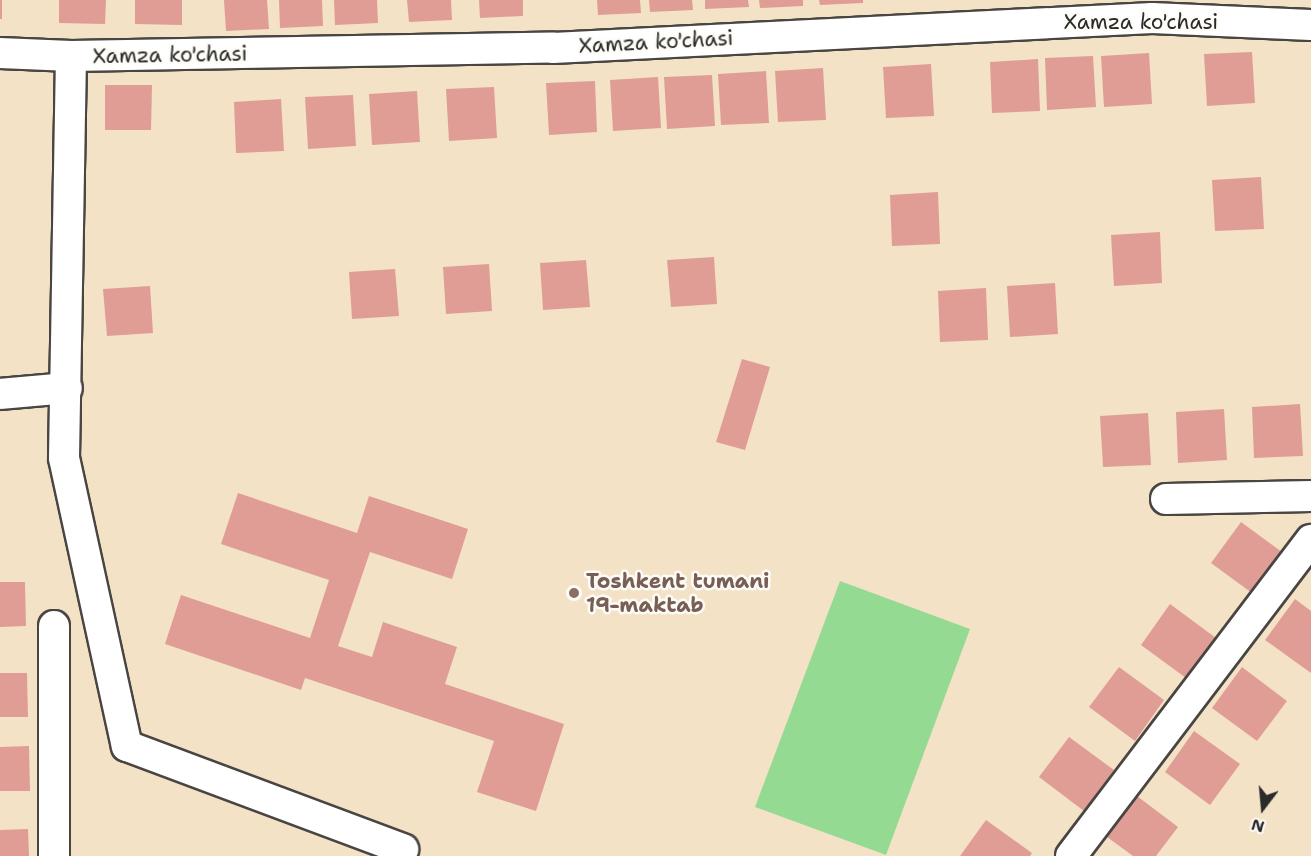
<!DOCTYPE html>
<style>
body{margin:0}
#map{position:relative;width:1311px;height:856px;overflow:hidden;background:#f4e2c7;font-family:"Shantell Sans",sans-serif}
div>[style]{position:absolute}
.green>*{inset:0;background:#95da93}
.building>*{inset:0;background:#df9d96}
.roads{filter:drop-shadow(2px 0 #494642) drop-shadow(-2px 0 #494642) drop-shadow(0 2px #494642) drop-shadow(0 -2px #494642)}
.minor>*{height:30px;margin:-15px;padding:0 15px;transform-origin:15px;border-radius:15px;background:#fff}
.dots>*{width:16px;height:16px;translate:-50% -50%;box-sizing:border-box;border:3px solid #fdfcf7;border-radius:50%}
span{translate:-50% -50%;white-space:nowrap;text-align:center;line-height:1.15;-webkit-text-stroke:5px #fdfcf7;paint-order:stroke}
.street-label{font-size:21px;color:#2b2b2b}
.education-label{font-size:21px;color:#785e54;font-weight:700}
.left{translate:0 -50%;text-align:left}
.north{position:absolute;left:1233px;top:778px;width:60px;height:60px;-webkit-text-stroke:4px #fdfcf7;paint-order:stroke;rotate:196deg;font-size:16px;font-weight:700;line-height:24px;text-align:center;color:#2b2b2b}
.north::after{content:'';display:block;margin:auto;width:21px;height:27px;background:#2b2b2b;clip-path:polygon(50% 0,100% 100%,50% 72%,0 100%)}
</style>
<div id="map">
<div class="green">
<div style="clip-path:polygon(840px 581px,970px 629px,886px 855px,755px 807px)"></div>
</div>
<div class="building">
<div style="clip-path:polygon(0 0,2px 0,2px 19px,0 19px)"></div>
<div style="clip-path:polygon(59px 0,106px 0,105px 24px,59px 23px)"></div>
<div style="clip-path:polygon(135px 0,182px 0,182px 25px,135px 24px)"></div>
<div style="clip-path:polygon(224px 0,267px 0,269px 29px,226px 31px)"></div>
<div style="clip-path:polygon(279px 0,322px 0,323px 26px,280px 28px)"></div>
<div style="clip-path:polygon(334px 0,377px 0,378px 23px,335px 25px)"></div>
<div style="clip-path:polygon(407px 0,451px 0,452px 20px,409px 22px)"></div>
<div style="clip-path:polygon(479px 0,523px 0,523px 16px,480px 18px)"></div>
<div style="clip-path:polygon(597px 0,640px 0,641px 13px,598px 15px)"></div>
<div style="clip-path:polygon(649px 0,692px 0,693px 10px,650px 12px)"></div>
<div style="clip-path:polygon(705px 0,748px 0,749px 7px,705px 9px)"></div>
<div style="clip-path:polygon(759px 0,803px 0,803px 6px,760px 8px)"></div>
<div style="clip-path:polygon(819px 0,863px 0,863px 3px,820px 5px)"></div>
<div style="clip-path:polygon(1252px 52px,1255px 103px,1207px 106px,1204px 54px)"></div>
<div style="clip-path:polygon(1149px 53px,1152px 104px,1104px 107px,1101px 56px)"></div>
<div style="clip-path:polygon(1093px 56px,1096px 107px,1047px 110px,1045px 58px)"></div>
<div style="clip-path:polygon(1038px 59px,1040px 111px,992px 113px,990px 62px)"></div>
<div style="clip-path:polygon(931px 64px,934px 116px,886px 118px,883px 67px)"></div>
<div style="clip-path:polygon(823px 68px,826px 120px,778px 122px,775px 71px)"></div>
<div style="clip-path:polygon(766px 71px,769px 123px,721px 125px,718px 74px)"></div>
<div style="clip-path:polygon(712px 75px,715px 126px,667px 129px,664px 77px)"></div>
<div style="clip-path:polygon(658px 77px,661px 128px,613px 131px,610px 80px)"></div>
<div style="clip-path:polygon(595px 81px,597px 132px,549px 135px,546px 83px)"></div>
<div style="clip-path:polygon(105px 85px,152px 85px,151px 130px,105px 130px)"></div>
<div style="clip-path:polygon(494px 87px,497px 138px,449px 141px,446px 89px)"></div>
<div style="clip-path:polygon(417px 91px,420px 142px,372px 145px,369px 94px)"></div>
<div style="clip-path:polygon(353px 95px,356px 146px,308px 149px,305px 97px)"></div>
<div style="clip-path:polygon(281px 99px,284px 151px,236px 153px,234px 102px)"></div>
<div style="clip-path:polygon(1261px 177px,1264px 229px,1215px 231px,1212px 180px)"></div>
<div style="clip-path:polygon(938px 192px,940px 244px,892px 246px,890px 195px)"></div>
<div style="clip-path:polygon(1160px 232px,1162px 283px,1114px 286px,1111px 235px)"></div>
<div style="clip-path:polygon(714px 257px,717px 304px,671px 307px,667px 260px)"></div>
<div style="clip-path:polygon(586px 260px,590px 307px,543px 310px,540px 263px)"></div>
<div style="clip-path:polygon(489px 264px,492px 311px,446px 314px,443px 267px)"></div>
<div style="clip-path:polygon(395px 269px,399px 316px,352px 319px,349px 272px)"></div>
<div style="clip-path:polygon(1055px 283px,1058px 334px,1010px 337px,1007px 286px)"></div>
<div style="clip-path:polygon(150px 286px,153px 333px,107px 336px,103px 289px)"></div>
<div style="clip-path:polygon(986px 288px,988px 340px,940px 342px,938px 291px)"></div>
<div style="clip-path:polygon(742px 359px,770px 367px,745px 450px,716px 442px)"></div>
<div style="clip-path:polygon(1300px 404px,1303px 456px,1254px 458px,1252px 407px)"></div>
<div style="clip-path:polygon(1224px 409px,1227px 460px,1178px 463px,1176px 412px)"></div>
<div style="clip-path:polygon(1148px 413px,1151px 465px,1103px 467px,1100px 416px)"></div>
<div style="clip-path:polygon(238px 493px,357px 533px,369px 496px,468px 529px,452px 579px,370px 552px,338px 646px,372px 657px,383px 622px,457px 647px,445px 684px,564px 724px,536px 811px,477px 792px,494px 741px,305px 678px,301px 690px,165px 644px,181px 595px,310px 638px,329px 580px,221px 544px)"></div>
<div style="clip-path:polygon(1241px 522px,1286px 555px,1256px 596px,1211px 563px)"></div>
<div style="clip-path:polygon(0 582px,25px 582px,26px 626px,0 627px)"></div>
<div style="clip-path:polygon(1295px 599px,1311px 611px,1311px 673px,1265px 640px)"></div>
<div style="clip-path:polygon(1170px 604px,1216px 638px,1186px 678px,1141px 645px)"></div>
<div style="clip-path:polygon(1119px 667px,1164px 700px,1135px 741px,1089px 707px)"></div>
<div style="clip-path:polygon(1242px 667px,1287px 701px,1257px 741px,1212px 708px)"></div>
<div style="clip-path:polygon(0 673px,27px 673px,28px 717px,0 717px)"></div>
<div style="clip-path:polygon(1194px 731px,1240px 764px,1210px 805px,1165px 772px)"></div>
<div style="clip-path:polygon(1069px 737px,1114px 770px,1084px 811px,1039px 777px)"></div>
<div style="clip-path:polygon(29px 746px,30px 791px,0 791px,0 747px)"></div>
<div style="clip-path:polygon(1133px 793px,1178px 827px,1156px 856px,1133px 856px,1103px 834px)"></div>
<div style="clip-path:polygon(986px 820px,1032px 853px,1030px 856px,960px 856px)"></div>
<div style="clip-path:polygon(28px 829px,29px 856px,0 856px,0 830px)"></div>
</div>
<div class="roads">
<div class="minor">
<div style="left:0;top:53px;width:71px;rotate:2.4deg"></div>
<div style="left:71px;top:56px;width:482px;rotate:-1deg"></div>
<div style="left:553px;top:48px;width:600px;rotate:-2.87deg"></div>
<div style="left:1152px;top:18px;width:159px;rotate:2.5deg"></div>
<div style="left:71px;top:56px;width:402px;rotate:91deg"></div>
<div style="left:64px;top:458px;width:295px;rotate:77.7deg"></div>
<div style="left:127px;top:746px;width:295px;rotate:20.5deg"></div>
<div style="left:0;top:394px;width:67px;rotate:-5.1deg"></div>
<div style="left:1166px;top:499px;width:145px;rotate:-1.2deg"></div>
<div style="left:54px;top:626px;width:230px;rotate:90deg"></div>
<div style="left:1071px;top:856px;width:397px;rotate:-52.8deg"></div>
</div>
</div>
<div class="dots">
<div style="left:574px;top:593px;background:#8d6e63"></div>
</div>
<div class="street-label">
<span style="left:1141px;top:22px">Xamza ko'chasi</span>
<span style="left:656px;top:42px;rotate:-3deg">Xamza ko'chasi</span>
<span style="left:170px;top:55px;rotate:-1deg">Xamza ko'chasi</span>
</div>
<div class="education-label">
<span class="left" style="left:586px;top:593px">Toshkent tumani<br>19-maktab</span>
</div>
<div class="north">N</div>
</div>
